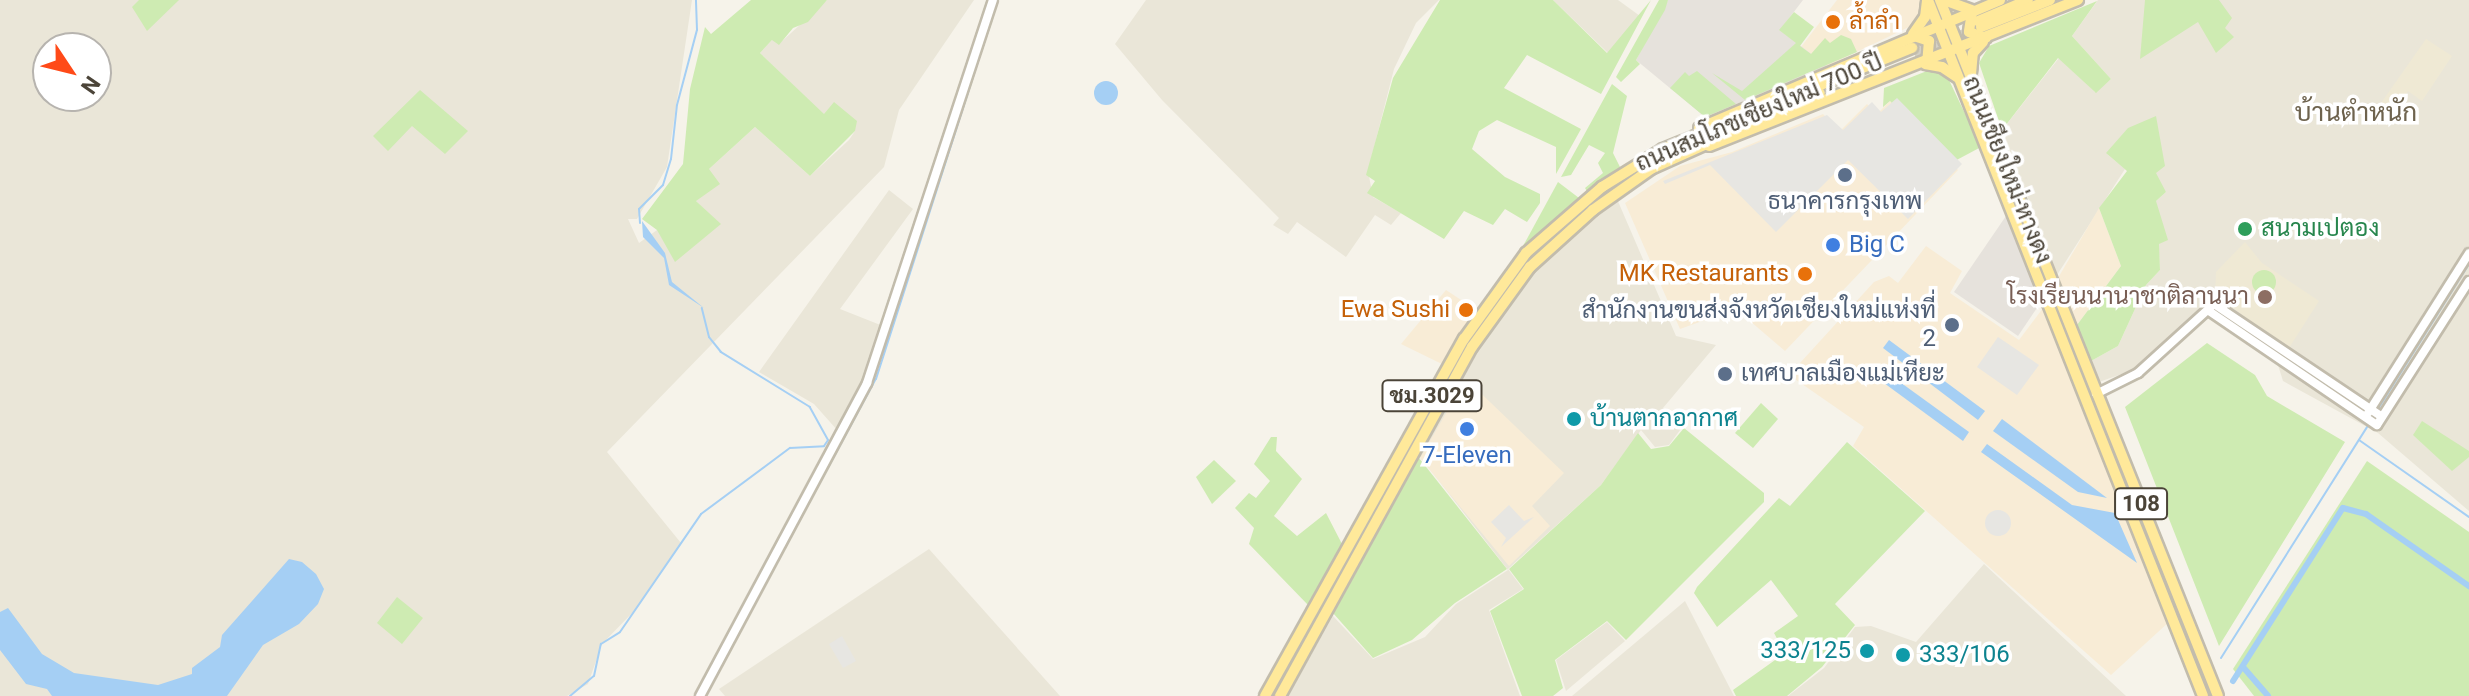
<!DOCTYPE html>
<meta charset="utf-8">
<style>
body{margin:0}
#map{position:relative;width:2469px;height:696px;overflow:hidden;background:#f6f3ea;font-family:Roboto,Sarabun,sans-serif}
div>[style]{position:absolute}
.residential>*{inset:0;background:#eae6d8}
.commercial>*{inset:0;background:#f8ecd6}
.industrial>*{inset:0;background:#e6e2dc}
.education>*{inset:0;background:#efe9d4}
.green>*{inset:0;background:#ceebb2}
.round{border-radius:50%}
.parking>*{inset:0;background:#e7e6e2}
.water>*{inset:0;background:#a5cff4}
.stream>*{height:2px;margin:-1px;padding:0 1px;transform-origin:1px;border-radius:1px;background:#a5cff4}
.canal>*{height:6px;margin:-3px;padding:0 3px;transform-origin:3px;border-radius:3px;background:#a5cff4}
.primary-tunnel>*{height:10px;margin-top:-5px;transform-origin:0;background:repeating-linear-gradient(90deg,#d4d0c6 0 10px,transparent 0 15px)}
.roads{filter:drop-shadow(2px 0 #c2bcac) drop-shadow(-2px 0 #c2bcac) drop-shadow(0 2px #c2bcac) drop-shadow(0 -2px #c2bcac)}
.tertiary>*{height:8px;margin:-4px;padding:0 4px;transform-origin:4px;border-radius:4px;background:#fff}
.primary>*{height:10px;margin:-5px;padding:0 5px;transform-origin:5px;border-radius:5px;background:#ffe99a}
.dots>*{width:22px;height:22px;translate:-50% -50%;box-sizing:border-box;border:4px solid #fff;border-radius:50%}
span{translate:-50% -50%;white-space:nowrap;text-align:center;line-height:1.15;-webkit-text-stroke:7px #fff;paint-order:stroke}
.shield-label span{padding:2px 6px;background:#fff;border:2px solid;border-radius:6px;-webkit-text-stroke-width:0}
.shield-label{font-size:22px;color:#4b4438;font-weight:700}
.food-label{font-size:24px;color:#c56008}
.left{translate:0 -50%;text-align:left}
.right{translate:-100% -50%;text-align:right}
.street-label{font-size:24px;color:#4b4438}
.service-label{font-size:24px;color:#4e5e75}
.leisure-label{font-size:24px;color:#27864d}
.shop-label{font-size:24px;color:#366cbe}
.education-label{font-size:24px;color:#785e54}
.culture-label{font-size:24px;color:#0d838f}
.neighbourhood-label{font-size:26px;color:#6e634e}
.north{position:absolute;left:32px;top:32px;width:80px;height:80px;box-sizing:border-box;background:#fff;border:2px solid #b7b4af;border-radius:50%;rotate:125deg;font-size:22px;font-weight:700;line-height:32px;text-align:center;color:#4b4438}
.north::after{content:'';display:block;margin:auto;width:28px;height:36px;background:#ff4a18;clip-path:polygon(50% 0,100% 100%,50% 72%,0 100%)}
</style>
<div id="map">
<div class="residential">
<div style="clip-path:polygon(evenodd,0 0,692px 0,667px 167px,637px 219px,628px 219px,639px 243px,657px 230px,720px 224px,696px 201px,709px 169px,755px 127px,810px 176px,849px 140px,855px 131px,824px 115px,760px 53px,773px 39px,779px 44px,827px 0,974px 0,899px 110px,884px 167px,607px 452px,681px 543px,636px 609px,602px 644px,588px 684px,567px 696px,0 696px,0 0,48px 48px,96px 48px,96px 96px,48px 96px,48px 48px)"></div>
<div style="clip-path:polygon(1146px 0,1439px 0,1416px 23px,1394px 69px,1368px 171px,1373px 197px,1401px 213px,1391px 225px,1375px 215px,1346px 257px,1297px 222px,1288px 234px,1273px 225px,1279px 218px,1162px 100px,1115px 44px)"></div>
<div style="clip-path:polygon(1553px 0,1618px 0,1640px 16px,1608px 53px)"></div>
<div style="clip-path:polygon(2098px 0,2469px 0,2469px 511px,2378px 433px,2283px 381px,2278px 365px,2201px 312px,2133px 370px,2099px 382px,2091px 361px,2118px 346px,2146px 285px,2160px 270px,2156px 201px,2166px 192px,2107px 154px,2125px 169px,2057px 275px,2002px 130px,2059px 58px,2095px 92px,2111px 79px,2072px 36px)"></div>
<div style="clip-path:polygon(889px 190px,913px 209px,840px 309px,883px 326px,866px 379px,838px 431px,814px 404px,759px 372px)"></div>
<div style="clip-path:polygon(1617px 199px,1676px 336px,1716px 345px,1663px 408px,1683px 426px,1669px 445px,1655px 447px,1641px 430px,1601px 485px,1508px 569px,1523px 589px,1489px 610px,1520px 696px,1288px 696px,1333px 616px,1373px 659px,1425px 637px,1456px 604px,1508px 570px,1419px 455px,1477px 351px,1518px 290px,1572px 234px)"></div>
<div style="clip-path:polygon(929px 549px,1060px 696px,725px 696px,719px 689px)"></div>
<div style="clip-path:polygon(1984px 564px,2126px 696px,1788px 696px,1824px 668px,1855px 627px,1871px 626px,1916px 642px)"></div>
<div style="clip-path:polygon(1685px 601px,1734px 696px,1572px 696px)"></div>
<div style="clip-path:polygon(1607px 622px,1625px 641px,1566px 691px,1556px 660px)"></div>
</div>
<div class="commercial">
<div style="clip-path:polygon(1837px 0,1920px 0,1922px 13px,1911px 26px,1827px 66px,1801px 47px)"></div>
<div style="clip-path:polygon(1890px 101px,1958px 170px,1785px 351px,1736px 309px,1680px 329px,1625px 203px,1680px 166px,1732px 152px,1823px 114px,1840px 131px,1867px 104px,1877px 114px)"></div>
<div style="clip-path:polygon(2099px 208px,2121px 266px,2077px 325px,2058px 278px)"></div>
<div style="clip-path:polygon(1926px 246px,1962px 271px,1950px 293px,2019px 340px,2043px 308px,2169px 622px,2111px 675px,1853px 446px,1864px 427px,1789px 375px,1874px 282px,1889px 276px,1898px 283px)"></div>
<div style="clip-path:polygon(1446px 290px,1478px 311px,1446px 366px,1401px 344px)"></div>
<div style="clip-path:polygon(1466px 379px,1564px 473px,1532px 506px,1550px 526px,1509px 566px,1420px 458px)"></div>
</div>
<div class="industrial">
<div style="clip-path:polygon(1668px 0,1803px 0,1780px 30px,1827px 66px,1705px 117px,1636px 60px)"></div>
<div style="clip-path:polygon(2006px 216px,2041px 302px,2018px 336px,1954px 292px)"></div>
</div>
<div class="education">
<div style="clip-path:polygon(2426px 39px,2452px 56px,2422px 101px,2408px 91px,2386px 124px,2374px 113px)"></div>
<div style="clip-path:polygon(2245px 242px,2262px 263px,2319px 301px,2287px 351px,2215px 293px,2216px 272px)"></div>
</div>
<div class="green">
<div style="clip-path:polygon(139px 0,179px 0,147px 31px,132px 7px)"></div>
<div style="clip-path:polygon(751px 0,827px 0,808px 22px,793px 28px,779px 45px,772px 40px,760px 53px,824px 114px,834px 102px,857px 121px,855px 131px,810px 176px,755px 127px,709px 169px,720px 184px,696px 201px,721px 224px,675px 262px,657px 230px,642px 219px,683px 164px,690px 89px,705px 27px,711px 34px)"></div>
<div style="clip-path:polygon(1440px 0,1553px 0,1607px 53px,1651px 0,1601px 94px,1527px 55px,1504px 88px,1581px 129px,1556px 174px,1556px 147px,1497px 120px,1479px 131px,1472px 149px,1505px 177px,1540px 194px,1540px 203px,1527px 222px,1505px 209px,1493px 225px,1464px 211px,1444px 239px,1367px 193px,1375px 181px,1366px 175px,1393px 78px)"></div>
<div style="clip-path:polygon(1659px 0,1668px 0,1665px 10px,1636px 60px,1640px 64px,1621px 82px,1616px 77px)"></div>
<div style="clip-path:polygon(2145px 0,2219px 0,2232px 18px,2225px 28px,2234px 37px,2216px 53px,2198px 22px,2140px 59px)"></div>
<div style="clip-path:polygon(2097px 1px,2072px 36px,2111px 79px,2096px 93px,2058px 58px,2002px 130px,1979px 63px,1989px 46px)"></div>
<div style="clip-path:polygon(1794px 12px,1814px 27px,1800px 46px,1811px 54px,1825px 38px,1830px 43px,1841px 35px,1851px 39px,1857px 52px,1745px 100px,1712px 73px,1742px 91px,1796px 43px,1779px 30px)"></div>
<div style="clip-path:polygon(1932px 69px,1948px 78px,1981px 147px,1951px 163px,1890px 101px,1883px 107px,1884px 88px)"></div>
<div style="clip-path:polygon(1697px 71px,1736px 104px,1705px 117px,1670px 88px,1685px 72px,1689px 76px)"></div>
<div style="clip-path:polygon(1612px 84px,1627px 96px,1613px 153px,1620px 167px,1588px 193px,1585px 188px,1603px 173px,1598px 163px,1605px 153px,1589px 145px,1571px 175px,1561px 177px)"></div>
<div style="clip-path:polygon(420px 90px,468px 131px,445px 154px,412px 126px,388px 151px,373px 136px)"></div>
<div style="clip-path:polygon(2156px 116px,2165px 166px,2156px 173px,2166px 192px,2156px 201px,2168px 240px,2159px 244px,2160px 270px,2146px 285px,2118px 346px,2091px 361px,2077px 325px,2121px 266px,2099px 208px,2127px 171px,2106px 153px,2128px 128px)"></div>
<div style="clip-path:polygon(1558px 182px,1579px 198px,1526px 248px,1523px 246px)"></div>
<div class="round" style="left:2252px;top:270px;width:24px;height:24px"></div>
<div style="clip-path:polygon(2207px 343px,2255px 375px,2267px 396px,2345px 442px,2219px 646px,2125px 407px)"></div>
<div style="clip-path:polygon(1761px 403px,1778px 419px,1753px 448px,1735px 433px)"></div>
<div style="clip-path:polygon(2422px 421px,2469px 451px,2469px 457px,2452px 471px,2413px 435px)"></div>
<div style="clip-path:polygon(1684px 428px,1764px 493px,1764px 502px,1626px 640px,1607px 621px,1555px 660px,1563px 688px,1553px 696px,1522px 696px,1490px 611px,1524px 589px,1509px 569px,1601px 485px,1638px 433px,1651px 449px,1669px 446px)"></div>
<div style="clip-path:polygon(1271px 437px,1277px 437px,1276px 451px,1302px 479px,1274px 516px,1297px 536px,1326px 513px,1342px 544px,1308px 605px,1249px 544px,1254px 528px,1235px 508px,1249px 493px,1256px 498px,1270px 481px,1254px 464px)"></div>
<div style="clip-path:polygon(1847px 442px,1925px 511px,1835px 604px,1855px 625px,1822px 667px,1787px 696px,1736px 696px,1733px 690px,1785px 653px,1774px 633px,1798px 616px,1771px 580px,1717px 627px,1694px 593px,1697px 587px,1779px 498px,1790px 506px)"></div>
<div style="clip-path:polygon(1419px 458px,1507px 569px,1455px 603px,1412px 640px,1373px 658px,1333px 613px)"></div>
<div style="clip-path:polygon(1214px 460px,1236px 481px,1212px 504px,1196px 477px)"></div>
<div style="clip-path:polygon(2367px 461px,2469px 532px,2469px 696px,2254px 696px,2233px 669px)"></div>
<div style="clip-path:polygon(397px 597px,423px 618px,402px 644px,377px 623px)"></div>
</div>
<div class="parking">
<div style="clip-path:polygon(1897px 98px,1962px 164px,1908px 219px,1848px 160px,1776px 232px,1710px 165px,1665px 184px,1663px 181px,1827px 115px,1843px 130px,1872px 102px,1881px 112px)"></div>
<div style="clip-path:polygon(1998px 337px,2039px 365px,2017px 395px,1977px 367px)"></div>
<div style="clip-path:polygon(1509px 505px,1524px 521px,1534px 517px,1501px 547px,1506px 538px,1491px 522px)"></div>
<div class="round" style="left:1985px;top:510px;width:26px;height:26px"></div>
<div style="clip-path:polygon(842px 636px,856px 661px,843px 668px,829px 644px)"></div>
</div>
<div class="water">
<div class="round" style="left:1094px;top:81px;width:24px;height:24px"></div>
<div style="clip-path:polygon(642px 221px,665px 253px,672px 282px,704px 308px,669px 285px,664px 258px,643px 237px)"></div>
<div style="clip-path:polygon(1889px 340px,1985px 411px,1978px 420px,1883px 348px)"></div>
<div style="clip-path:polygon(1875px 364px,1969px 432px,1963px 441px,1869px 372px)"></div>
<div style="clip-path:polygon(2002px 419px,2107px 498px,2078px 492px,1993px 431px)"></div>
<div style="clip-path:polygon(1987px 444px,2072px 505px,2115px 513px,2137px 563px,1981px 452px)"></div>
<div style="clip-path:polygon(289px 559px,302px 562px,316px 574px,324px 589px,318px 604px,299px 624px,263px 645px,227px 696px,52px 696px,47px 689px,26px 684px,0 650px,0 612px,8px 608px,42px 654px,74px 673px,158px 685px,192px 674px,192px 668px,220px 647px,222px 635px)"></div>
</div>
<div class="stream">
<div style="left:640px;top:223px;width:14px;rotate:-94deg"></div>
<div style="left:639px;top:209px;width:34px;rotate:-45deg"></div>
<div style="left:663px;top:185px;width:27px;rotate:-73deg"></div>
<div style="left:671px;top:159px;width:54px;rotate:-83.7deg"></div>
<div style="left:677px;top:105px;width:78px;rotate:-75.1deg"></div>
<div style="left:697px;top:30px;width:30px;rotate:-92deg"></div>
<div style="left:2378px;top:409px;width:171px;rotate:-57.9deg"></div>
<div style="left:2359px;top:440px;width:134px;rotate:35deg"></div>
<div style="left:2221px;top:658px;width:277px;rotate:-57.7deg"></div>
<div style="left:570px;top:696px;width:31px;rotate:-40deg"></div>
<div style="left:594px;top:676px;width:33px;rotate:-78deg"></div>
<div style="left:601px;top:644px;width:22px;rotate:-32deg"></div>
<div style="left:620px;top:632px;width:143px;rotate:-55.5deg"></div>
<div style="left:701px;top:514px;width:111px;rotate:-36.6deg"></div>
<div style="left:790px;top:448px;width:34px;rotate:-3deg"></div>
<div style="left:824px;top:446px;width:7px;rotate:-56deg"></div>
<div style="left:828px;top:440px;width:38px;rotate:-119deg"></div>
<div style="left:810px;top:407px;width:105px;rotate:-148.3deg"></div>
<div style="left:721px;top:352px;width:19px;rotate:-129deg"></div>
<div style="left:709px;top:337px;width:30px;rotate:-104deg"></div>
<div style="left:705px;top:696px;width:360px;rotate:-61.7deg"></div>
<div style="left:876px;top:379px;width:398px;rotate:-72.2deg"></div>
</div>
<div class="canal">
<div style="left:2243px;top:667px;width:38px;rotate:49deg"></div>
<div style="left:2233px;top:681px;width:205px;rotate:-57.6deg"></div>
<div style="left:2343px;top:508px;width:24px;rotate:15deg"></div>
<div style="left:2366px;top:514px;width:126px;rotate:35deg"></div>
</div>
<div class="primary-tunnel">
<div style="left:1914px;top:53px;width:65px;rotate:-20.7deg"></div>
</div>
<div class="roads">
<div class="tertiary">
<div style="left:2209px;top:311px;width:203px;rotate:34.2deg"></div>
<div style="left:2377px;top:425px;width:171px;rotate:-57.4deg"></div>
<div style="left:2096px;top:394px;width:47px;rotate:-26.6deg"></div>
<div style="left:2138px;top:373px;width:103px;rotate:-42.2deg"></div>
<div style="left:2214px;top:304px;width:202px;rotate:33.9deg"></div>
<div style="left:2368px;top:413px;width:189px;rotate:-57.7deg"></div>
<div style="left:700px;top:696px;width:355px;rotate:-61.9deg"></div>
<div style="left:867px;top:383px;width:403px;rotate:-71.8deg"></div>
</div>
<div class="primary">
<div style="left:1928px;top:0;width:748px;rotate:68.44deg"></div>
<div style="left:1940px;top:0;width:749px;rotate:68.23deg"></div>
<div style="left:1944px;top:0;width:30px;rotate:20deg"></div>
<div style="left:1972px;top:12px;width:20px;rotate:99deg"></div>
<div style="left:1969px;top:32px;width:18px;rotate:19deg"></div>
<div style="left:1978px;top:21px;width:54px;rotate:-22.8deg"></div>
<div style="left:1981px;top:27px;width:74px;rotate:-21.4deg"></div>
<div style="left:1913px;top:34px;width:21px;rotate:-55deg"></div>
<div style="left:1925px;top:17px;width:17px;rotate:-83deg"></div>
<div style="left:1914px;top:36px;width:16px;rotate:18deg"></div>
<div style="left:1929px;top:41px;width:21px;rotate:95deg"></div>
<div style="left:1925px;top:64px;width:17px;rotate:10deg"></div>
<div style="left:1942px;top:67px;width:18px;rotate:34deg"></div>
<div style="left:1971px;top:74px;width:21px;rotate:-85deg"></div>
<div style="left:1973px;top:53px;width:15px;rotate:-48deg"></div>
<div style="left:1699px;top:128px;width:327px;rotate:-23deg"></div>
<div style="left:1709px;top:146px;width:397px;rotate:-21.6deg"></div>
<div style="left:1265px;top:696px;width:409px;rotate:-60.9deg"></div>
<div style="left:1464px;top:339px;width:106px;rotate:-54.2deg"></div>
<div style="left:1526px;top:253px;width:101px;rotate:-41deg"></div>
<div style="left:1602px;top:187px;width:72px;rotate:-31.9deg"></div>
<div style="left:1663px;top:149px;width:269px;rotate:-22.1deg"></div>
<div style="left:1280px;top:696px;width:398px;rotate:-61.2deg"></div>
<div style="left:1472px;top:347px;width:99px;rotate:-54.1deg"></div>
<div style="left:1530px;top:267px;width:85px;rotate:-42.1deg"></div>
<div style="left:1593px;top:210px;width:71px;rotate:-35.3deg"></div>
<div style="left:1651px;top:169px;width:185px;rotate:-24.2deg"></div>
</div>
</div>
<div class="dots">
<div style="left:1833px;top:22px;background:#e8710a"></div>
<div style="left:1845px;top:175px;background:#5c6f8a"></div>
<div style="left:2245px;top:229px;background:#2e9e5b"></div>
<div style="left:1833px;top:245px;background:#3f7fe0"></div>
<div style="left:1805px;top:274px;background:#e8710a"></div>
<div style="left:2265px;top:297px;background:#8d6e63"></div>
<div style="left:1466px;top:310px;background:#e8710a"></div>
<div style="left:1952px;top:325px;background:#5c6f8a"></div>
<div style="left:1725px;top:374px;background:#5c6f8a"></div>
<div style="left:1574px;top:419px;background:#0f9aa8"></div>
<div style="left:1467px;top:429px;background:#3f7fe0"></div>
<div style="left:1867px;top:651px;background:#0f9aa8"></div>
<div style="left:1903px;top:655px;background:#0f9aa8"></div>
</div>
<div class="shield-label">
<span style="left:1432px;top:396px">ชม.3029</span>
<span style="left:2141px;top:504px">108</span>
</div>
<div class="food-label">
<span class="left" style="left:1849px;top:22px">ล้ำลำ</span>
<span class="right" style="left:1789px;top:274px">MK Restaurants</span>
<span class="right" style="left:1450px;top:310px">Ewa Sushi</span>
</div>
<div class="street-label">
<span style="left:1759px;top:113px;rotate:-23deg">ถนนสมโภชเชียงใหม่ 700 ปี</span>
<span style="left:2007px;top:170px;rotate:68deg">ถนนเชียงใหม่-หางดง</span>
</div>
<div class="service-label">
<span style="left:1845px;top:202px">ธนาคารกรุงเทพ</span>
<span class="right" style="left:1936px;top:325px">สำนักงานขนส่งจังหวัดเชียงใหม่แห่งที่<br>2</span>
<span class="left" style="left:1741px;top:374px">เทศบาลเมืองแม่เหียะ</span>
</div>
<div class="leisure-label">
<span class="left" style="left:2261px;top:229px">สนามเปตอง</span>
</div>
<div class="shop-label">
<span class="left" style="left:1849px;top:245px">Big C</span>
<span style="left:1467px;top:456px">7-Eleven</span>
</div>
<div class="education-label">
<span class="right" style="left:2249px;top:297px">โรงเรียนนานาชาติลานนา</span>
</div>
<div class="culture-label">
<span class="left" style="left:1590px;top:419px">บ้านตากอากาศ</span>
<span class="right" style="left:1851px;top:651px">333/125</span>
<span class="left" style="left:1919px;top:655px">333/106</span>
</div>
<div class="neighbourhood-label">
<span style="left:2356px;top:113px">บ้านตำหนัก</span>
</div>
<div class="north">N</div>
</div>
